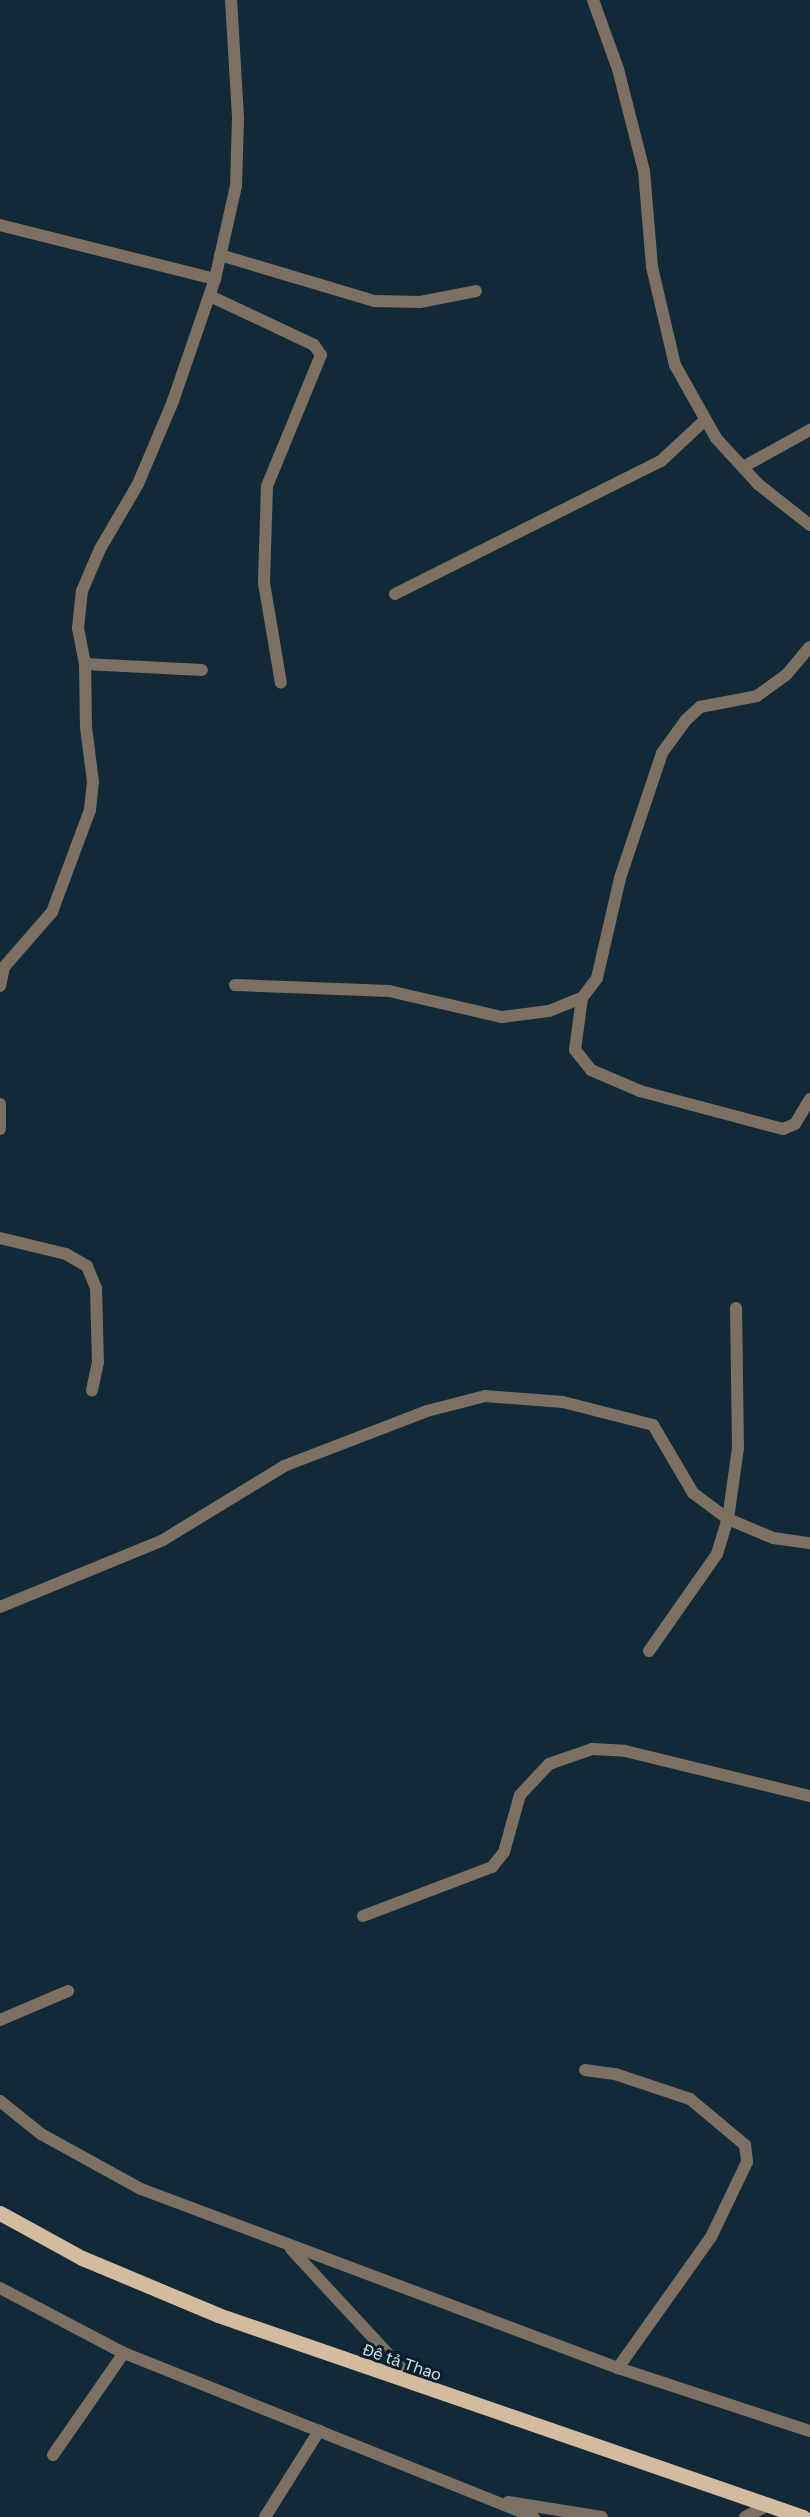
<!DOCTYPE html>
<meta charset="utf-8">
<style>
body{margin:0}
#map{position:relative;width:810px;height:2517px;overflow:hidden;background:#122a38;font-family:"Golos Text",sans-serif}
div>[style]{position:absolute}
.service>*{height:12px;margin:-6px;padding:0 6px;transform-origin:6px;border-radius:6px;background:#7d7063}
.minor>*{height:12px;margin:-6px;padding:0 6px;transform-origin:6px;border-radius:6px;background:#7d7063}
.primary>*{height:15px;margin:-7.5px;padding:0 7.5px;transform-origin:7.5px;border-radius:7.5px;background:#d4ba9f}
span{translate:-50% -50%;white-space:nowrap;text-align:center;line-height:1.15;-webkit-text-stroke:6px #08202d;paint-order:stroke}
.street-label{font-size:16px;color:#cedce5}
</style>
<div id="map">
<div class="service">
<div style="left:85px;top:664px;width:117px;rotate:2.9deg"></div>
<div style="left:53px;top:2455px;width:124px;rotate:-55.2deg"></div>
<div style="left:265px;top:2517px;width:102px;rotate:-57.9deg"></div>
</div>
<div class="minor">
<div style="left:593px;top:0;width:73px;rotate:70.1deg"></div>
<div style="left:618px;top:69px;width:105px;rotate:75.7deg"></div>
<div style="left:644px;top:171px;width:96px;rotate:85.2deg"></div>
<div style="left:652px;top:267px;width:101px;rotate:76.8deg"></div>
<div style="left:675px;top:365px;width:84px;rotate:60.7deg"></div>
<div style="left:716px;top:438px;width:62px;rotate:47.6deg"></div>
<div style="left:758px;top:484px;width:66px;rotate:38.3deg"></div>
<div style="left:0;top:225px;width:222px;rotate:14.1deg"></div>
<div style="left:220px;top:255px;width:161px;rotate:16.6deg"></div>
<div style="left:374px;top:301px;width:46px;rotate:1.2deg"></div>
<div style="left:420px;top:302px;width:57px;rotate:-11.1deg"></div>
<div style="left:210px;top:296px;width:115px;rotate:25.2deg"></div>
<div style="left:314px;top:345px;width:12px;rotate:55deg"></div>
<div style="left:321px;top:355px;width:142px;rotate:112.4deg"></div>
<div style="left:267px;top:486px;width:97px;rotate:91.8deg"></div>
<div style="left:264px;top:583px;width:101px;rotate:80.4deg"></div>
<div style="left:743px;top:467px;width:77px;rotate:-28.9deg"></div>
<div style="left:395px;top:594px;width:297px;rotate:-26.6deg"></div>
<div style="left:661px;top:461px;width:60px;rotate:-43deg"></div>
<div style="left:235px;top:985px;width:154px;rotate:2.2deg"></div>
<div style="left:389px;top:991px;width:116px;rotate:13deg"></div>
<div style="left:502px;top:1017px;width:47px;rotate:-7.3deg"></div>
<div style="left:549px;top:1011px;width:35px;rotate:-22deg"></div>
<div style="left:582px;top:998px;width:25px;rotate:-53deg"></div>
<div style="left:597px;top:978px;width:103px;rotate:-77deg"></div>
<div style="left:620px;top:878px;width:132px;rotate:-71.4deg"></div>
<div style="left:662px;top:753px;width:41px;rotate:-54deg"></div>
<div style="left:686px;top:720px;width:19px;rotate:-43deg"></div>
<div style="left:700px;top:707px;width:58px;rotate:-10.9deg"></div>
<div style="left:757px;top:696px;width:37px;rotate:-36deg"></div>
<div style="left:787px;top:674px;width:35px;rotate:-50deg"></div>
<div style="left:0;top:986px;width:19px;rotate:-78deg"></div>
<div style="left:4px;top:967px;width:73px;rotate:-48.9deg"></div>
<div style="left:52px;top:912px;width:109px;rotate:-69.6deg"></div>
<div style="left:90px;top:810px;width:28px;rotate:-84deg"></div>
<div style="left:93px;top:782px;width:55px;rotate:-97.3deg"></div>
<div style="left:86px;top:727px;width:63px;rotate:-90.9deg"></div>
<div style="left:85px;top:664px;width:37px;rotate:-101deg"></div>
<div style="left:78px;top:628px;width:37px;rotate:-84deg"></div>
<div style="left:82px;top:591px;width:46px;rotate:-66.8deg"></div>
<div style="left:100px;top:549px;width:75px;rotate:-59.7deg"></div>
<div style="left:138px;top:484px;width:90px;rotate:-67.1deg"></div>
<div style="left:173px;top:401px;width:129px;rotate:-71deg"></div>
<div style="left:215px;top:279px;width:95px;rotate:-77.3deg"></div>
<div style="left:236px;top:186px;width:69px;rotate:-88.3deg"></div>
<div style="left:238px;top:117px;width:117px;rotate:-93.4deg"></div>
<div style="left:582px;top:998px;width:52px;rotate:97.7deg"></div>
<div style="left:575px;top:1050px;width:26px;rotate:51deg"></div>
<div style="left:591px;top:1070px;width:53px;rotate:23.2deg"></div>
<div style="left:640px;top:1091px;width:148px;rotate:14.9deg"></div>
<div style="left:783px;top:1129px;width:13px;rotate:-23deg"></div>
<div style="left:795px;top:1124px;width:29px;rotate:-59deg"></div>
<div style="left:0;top:1104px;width:25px;rotate:90deg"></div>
<div style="left:0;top:1238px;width:68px;rotate:13.6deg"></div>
<div style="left:66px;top:1254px;width:24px;rotate:30deg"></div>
<div style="left:87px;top:1266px;width:24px;rotate:68deg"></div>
<div style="left:96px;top:1288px;width:74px;rotate:88.5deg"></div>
<div style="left:98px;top:1362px;width:29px;rotate:102deg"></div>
<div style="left:0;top:1607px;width:176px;rotate:-22.3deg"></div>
<div style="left:163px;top:1540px;width:142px;rotate:-31.4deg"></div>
<div style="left:284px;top:1466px;width:153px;rotate:-21deg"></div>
<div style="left:427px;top:1411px;width:60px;rotate:-14.5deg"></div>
<div style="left:485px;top:1396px;width:78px;rotate:4.4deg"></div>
<div style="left:563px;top:1402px;width:93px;rotate:14.3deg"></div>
<div style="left:653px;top:1425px;width:79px;rotate:59.5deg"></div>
<div style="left:693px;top:1493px;width:44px;rotate:36.6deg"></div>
<div style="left:728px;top:1519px;width:49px;rotate:22.9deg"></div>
<div style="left:773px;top:1538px;width:37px;rotate:8deg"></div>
<div style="left:649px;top:1651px;width:118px;rotate:-55deg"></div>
<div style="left:717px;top:1554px;width:37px;rotate:-73deg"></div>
<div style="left:728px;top:1519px;width:72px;rotate:-82deg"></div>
<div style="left:738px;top:1448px;width:140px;rotate:-90.8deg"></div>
<div style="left:363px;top:1916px;width:138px;rotate:-20.8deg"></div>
<div style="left:492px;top:1867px;width:19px;rotate:-51deg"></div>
<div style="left:504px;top:1852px;width:59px;rotate:-74.3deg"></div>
<div style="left:520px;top:1795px;width:42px;rotate:-46.9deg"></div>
<div style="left:549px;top:1764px;width:46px;rotate:-19.2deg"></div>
<div style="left:592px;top:1749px;width:33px;rotate:3deg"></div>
<div style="left:625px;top:1751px;width:190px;rotate:13.7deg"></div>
<div style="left:0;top:2020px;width:74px;rotate:-23.1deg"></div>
<div style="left:585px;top:2070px;width:30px;rotate:8deg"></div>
<div style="left:615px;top:2074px;width:79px;rotate:18.4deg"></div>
<div style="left:690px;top:2099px;width:72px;rotate:39.9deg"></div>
<div style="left:745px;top:2145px;width:17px;rotate:83deg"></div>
<div style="left:747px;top:2162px;width:83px;rotate:115.6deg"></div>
<div style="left:711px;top:2237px;width:161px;rotate:125.4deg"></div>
<div style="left:0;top:2101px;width:53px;rotate:38.8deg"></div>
<div style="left:41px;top:2134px;width:114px;rotate:28.8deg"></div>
<div style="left:141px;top:2189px;width:509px;rotate:20.57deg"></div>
<div style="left:618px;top:2368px;width:202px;rotate:18.2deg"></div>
<div style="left:291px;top:2249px;width:181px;rotate:47.2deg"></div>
<div style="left:0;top:2288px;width:140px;rotate:27.7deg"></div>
<div style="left:124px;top:2353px;width:441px;rotate:21.8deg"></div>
<div style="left:508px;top:2502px;width:95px;rotate:9.1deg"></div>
<div style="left:745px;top:2517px;width:27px;rotate:-27deg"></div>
</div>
<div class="primary">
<div style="left:0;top:2213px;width:94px;rotate:28.8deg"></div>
<div style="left:82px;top:2258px;width:147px;rotate:22.7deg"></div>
<div style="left:218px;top:2315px;width:619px;rotate:19.05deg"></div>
</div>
<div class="street-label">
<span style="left:402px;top:2362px;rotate:19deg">Đê tả Thao</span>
</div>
</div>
